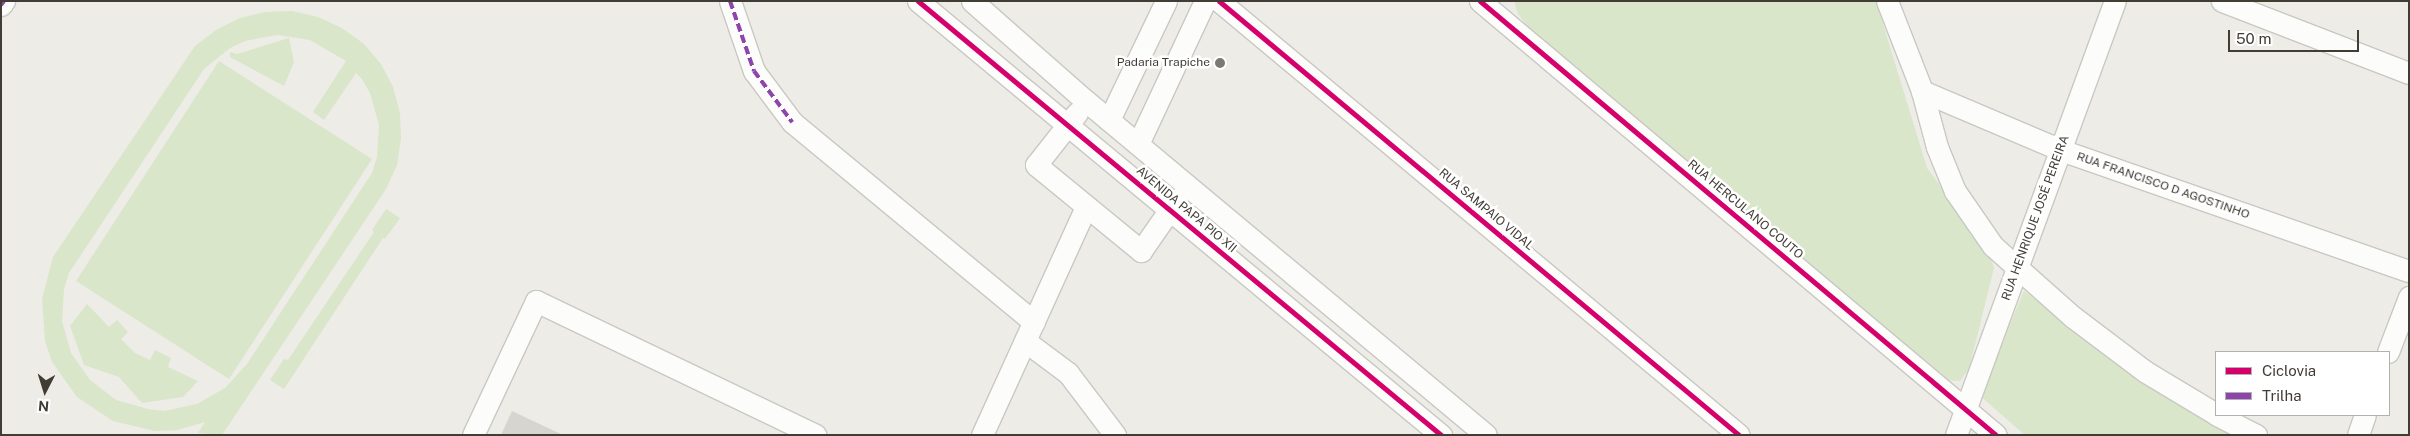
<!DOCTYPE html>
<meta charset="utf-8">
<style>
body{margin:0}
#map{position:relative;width:2410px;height:436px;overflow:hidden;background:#edece7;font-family:"Public Sans",sans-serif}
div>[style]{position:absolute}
.green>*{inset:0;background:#d9e6c9}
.building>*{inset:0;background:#d6d5d0}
.roads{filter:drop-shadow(1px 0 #c9c8c3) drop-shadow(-1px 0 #c9c8c3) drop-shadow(0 1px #c9c8c3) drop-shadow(0 -1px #c9c8c3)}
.minor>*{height:21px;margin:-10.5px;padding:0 10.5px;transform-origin:10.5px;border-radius:10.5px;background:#fcfcfb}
.quiet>*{height:4px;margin-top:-2px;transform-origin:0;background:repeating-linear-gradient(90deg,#8e44ad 0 8px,transparent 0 12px)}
.cycleway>*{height:5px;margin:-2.5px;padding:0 2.5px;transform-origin:2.5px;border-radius:2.5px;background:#d6006c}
.dots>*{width:14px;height:14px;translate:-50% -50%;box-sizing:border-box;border:2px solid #fff;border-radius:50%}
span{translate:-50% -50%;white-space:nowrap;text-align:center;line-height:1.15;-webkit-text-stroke:5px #fff;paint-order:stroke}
.poi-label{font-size:12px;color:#413d35}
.right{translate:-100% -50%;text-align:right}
.street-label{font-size:12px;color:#413d35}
.frame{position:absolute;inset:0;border:2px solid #413d35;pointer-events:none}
.legend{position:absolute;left:2215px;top:351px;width:175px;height:65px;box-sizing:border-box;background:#fff;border:1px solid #b3b1ae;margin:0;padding:6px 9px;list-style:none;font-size:15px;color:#413d35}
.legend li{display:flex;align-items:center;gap:10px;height:25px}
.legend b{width:25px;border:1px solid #b3b1ae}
.north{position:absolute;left:20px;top:366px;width:50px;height:50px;-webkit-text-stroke:4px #fff;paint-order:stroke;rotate:185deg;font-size:14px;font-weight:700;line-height:20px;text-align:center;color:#413d35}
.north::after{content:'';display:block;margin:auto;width:18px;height:22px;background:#413d35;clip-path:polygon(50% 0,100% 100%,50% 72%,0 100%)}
.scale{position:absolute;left:2228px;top:30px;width:131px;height:22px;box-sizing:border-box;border:2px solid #413d35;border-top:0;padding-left:6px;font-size:15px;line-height:18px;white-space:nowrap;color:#413d35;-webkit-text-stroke:4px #fff;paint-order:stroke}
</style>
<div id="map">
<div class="green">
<div style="clip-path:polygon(1514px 1px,1876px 1px,1927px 168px,1988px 250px,1994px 268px,1969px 369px,1960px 381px,1943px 380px,1535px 35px,1518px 14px)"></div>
<div style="clip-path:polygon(evenodd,292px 11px,318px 17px,342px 28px,364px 44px,381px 64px,393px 87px,400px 113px,401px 139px,397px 165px,386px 189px,222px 435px,198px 433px,205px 422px,177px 430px,155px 431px,113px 421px,77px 397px,52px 362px,45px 341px,42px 299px,53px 257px,195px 46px,216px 30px,240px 18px,265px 12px,292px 11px,277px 35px,310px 40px,346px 61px,313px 112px,324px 120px,356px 73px,362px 79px,370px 93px,379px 125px,377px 157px,372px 173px,247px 364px,225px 388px,197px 404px,164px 411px,148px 409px,116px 400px,90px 380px,71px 353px,62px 321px,64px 289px,69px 273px,204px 69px,230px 48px,245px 41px,277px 35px)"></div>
<div style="clip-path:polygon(289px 38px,294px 62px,284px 86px,230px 57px,230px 52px,237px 54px)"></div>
<div style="clip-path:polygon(219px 61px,372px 159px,229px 379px,76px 281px)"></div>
<div style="clip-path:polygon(386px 209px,400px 218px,385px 239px,383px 238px,284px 389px,270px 380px,284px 359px,288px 360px,374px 232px,372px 230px)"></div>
<div style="clip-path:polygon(2024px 291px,2186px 409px,2241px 435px,2025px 435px,1980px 396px)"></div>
<div style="clip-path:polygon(87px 304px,109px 327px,117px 320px,128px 332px,121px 339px,135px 353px,150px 360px,155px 350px,171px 358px,168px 367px,198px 381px,183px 397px,142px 403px,119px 377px,84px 365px,70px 326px)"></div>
</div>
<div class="building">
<div style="clip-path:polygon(512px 411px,563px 435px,501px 435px)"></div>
</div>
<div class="roads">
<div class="minor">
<div style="left:730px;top:1px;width:74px;rotate:71.1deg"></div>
<div style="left:754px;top:71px;width:64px;rotate:53.3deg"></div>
<div style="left:792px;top:122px;width:314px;rotate:39.6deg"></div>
<div style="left:918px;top:1px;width:680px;rotate:39.69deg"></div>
<div style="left:972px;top:1px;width:152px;rotate:41.3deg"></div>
<div style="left:1086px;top:101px;width:521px;rotate:39.86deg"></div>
<div style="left:1219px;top:1px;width:677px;rotate:39.85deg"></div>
<div style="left:1480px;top:1px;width:674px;rotate:40.07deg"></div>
<div style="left:1887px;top:1px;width:97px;rotate:68.7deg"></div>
<div style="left:1922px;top:91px;width:58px;rotate:75deg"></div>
<div style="left:1937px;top:147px;width:48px;rotate:67.8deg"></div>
<div style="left:1955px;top:191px;width:67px;rotate:55.4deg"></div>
<div style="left:1993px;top:246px;width:107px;rotate:41.6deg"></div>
<div style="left:2073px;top:317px;width:91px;rotate:37deg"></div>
<div style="left:2146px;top:372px;width:82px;rotate:31deg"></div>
<div style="left:2222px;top:1px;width:200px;rotate:21.1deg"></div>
<div style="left:1px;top:5px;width:5px;rotate:-53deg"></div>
<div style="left:1922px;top:91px;width:151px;rotate:23deg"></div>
<div style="left:2061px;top:150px;width:368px;rotate:19.2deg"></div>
<div style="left:1077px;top:113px;width:66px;rotate:128.3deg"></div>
<div style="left:1036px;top:165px;width:136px;rotate:39.3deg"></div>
<div style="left:1141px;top:251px;width:63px;rotate:-55.3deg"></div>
<div style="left:1109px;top:120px;width:132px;rotate:-64.4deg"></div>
<div style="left:1138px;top:144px;width:158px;rotate:-64.9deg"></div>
<div style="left:1025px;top:341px;width:54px;rotate:36.7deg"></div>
<div style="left:1068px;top:373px;width:78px;rotate:52.8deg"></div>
<div style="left:2388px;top:352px;width:59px;rotate:-69.1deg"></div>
<div style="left:2217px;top:415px;width:44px;rotate:27.1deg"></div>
<div style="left:473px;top:435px;width:148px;rotate:-64.8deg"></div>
<div style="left:536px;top:301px;width:310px;rotate:25.6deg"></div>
<div style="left:982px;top:435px;width:251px;rotate:-65.5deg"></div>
<div style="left:1956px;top:435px;width:462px;rotate:-69.9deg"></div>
<div style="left:2358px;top:435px;width:21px;rotate:-71deg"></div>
</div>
</div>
<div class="quiet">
<div style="left:730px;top:1px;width:74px;rotate:71.1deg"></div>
<div style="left:754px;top:71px;width:64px;rotate:53.3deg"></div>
<div style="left:1px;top:5px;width:5px;rotate:-53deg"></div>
</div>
<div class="cycleway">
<div style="left:918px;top:1px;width:680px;rotate:39.69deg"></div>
<div style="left:1219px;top:1px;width:677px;rotate:39.85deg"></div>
<div style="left:1480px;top:1px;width:674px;rotate:40.07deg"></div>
</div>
<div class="dots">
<div style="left:1220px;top:63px;background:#7d7a73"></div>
</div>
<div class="poi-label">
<span class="right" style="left:1210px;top:63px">Padaria Trapiche</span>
</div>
<div class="street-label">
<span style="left:2163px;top:186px;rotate:19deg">RUA FRANCISCO D AGOSTINHO</span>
<span style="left:1186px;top:210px;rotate:40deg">AVENIDA PAPA PIO XII</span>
<span style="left:1486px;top:210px;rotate:40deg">RUA SAMPAIO VIDAL</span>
<span style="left:1745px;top:210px;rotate:40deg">RUA HERCULANO COUTO</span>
<span style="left:2036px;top:218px;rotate:-70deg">RUA HENRIQUE JOSÉ PEREIRA</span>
</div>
<div class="frame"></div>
<ul class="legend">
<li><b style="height:6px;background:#d6006c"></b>Ciclovia</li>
<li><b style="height:6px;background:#8e44ad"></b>Trilha</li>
</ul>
<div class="north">N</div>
<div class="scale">50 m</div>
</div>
